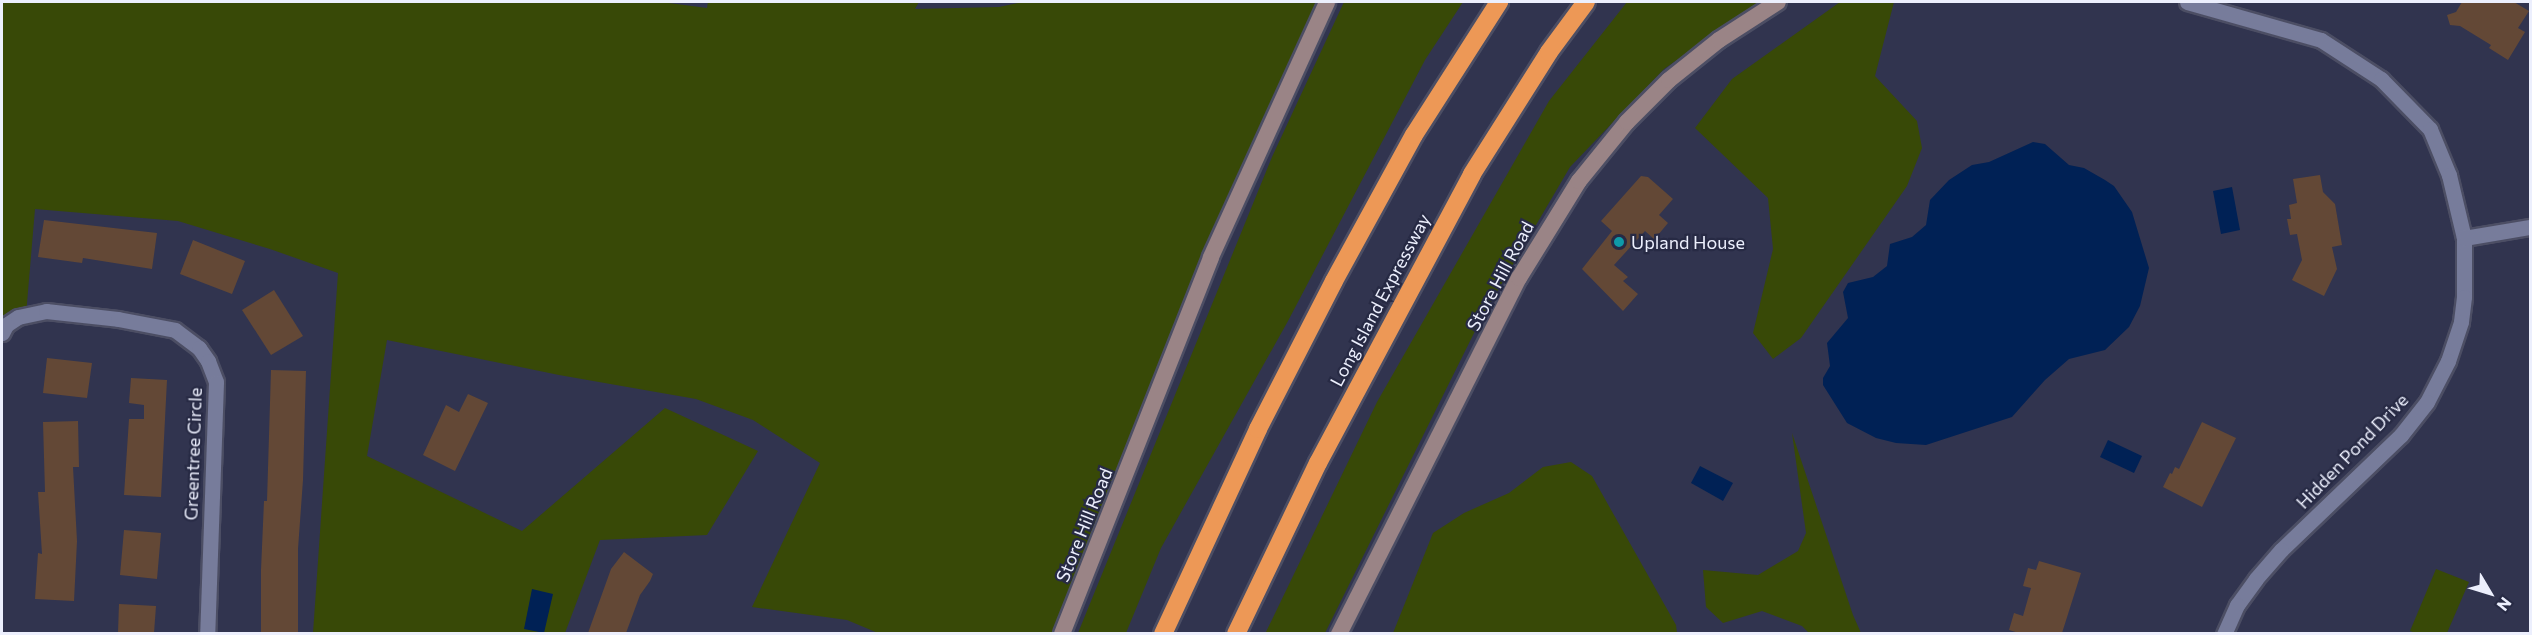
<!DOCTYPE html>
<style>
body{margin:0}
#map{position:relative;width:2532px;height:635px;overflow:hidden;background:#31344f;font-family:Commissioner,sans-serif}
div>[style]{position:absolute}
.green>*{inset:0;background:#384907}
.water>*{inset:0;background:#002155}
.building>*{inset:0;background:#634836}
.roads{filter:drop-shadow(2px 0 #4c4e64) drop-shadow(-2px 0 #4c4e64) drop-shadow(0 2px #4c4e64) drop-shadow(0 -2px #4c4e64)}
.minor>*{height:15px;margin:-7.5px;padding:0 7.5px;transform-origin:7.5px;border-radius:7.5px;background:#777c9b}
.secondary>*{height:16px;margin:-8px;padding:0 8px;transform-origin:8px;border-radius:8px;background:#9a8486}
.motorway>*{height:18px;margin:-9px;padding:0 9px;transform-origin:9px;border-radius:9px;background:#ed9856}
.dots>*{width:16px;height:16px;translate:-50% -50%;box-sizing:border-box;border:3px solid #272a44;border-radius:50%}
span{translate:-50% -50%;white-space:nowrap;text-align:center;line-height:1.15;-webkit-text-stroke:4.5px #272a44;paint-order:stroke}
.poi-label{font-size:18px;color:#eceffd}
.left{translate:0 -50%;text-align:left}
.street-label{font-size:18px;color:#eceffd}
.frame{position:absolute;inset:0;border:3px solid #eceffd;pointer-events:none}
.north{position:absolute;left:2460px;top:563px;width:60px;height:60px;-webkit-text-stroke:4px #272a44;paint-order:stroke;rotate:128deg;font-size:16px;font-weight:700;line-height:24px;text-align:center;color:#eceffd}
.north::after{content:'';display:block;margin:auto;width:21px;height:27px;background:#eceffd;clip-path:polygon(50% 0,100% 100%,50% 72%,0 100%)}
</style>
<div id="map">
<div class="green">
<div style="clip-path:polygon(2px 2px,661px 2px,707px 8px,708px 2px,919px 2px,915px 9px,999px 7px,1023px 2px,1327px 2px,1062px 633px,878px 633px,847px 620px,752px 607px,820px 463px,753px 420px,696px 399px,559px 375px,387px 340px,367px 456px,522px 531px,665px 408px,758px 451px,707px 535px,600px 540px,565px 633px,313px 633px,338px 273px,270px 249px,178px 221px,35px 209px,26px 315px,2px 317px)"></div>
<div style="clip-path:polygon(1344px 2px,1463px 2px,1425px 60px,1288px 321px,1161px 548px,1126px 633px,1078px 633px,1272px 157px)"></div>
<div style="clip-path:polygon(1627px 2px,1760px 2px,1664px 69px,1570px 167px,1481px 319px,1325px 633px,1265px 634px,1377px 402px,1549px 101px)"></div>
<div style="clip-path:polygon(1840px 2px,1894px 2px,1875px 76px,1917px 121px,1922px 148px,1907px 186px,1801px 338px,1773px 359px,1753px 333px,1773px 249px,1768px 198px,1695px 128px,1732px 79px)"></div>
<div style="clip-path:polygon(1792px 433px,1853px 615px,1861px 633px,1809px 633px,1802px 626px,1762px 611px,1723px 623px,1706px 607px,1703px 570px,1758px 575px,1798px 551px,1806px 533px)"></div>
<div style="clip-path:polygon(1571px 462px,1592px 476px,1676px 625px,1677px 633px,1393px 633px,1433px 533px,1464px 513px,1509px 493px,1543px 467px)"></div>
<div style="clip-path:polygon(2436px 569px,2469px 582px,2447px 633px,2416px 633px,2410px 631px)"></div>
</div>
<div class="water">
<div style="clip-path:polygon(2033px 142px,2045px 144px,2069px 165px,2084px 168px,2105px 180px,2114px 186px,2132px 212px,2149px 268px,2140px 306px,2129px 327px,2105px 350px,2069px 359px,2045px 380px,2012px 417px,1926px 445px,1896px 443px,1876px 438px,1847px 423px,1823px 385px,1823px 378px,1830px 366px,1827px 343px,1848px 318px,1843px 292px,1848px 283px,1873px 277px,1887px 266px,1890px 244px,1912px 237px,1926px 225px,1930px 200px,1949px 180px,1972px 165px,1989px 162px)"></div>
<div style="clip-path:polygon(2232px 187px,2240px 230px,2221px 234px,2213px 191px)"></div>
<div style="clip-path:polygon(2108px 440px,2142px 456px,2134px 473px,2100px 457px)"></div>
<div style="clip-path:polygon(1700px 466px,1733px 483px,1723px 501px,1691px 483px)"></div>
<div style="clip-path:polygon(532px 589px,553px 594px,544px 633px,524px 629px)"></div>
</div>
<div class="building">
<div style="clip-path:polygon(2462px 2px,2514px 2px,2529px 11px,2518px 28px,2525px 32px,2508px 60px,2489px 48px,2491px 45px,2460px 26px,2450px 25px,2447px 15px,2456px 12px)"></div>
<div style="clip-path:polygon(2320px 175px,2323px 192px,2335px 204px,2342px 245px,2332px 247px,2337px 269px,2324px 296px,2292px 280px,2302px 260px,2297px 234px,2290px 235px,2287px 219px,2291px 219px,2289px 205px,2297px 203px,2293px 179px)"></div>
<div style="clip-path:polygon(1641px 176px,1648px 177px,1673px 199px,1659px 215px,1668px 223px,1658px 235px,1654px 239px,1645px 231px,1614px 265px,1628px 277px,1623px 281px,1638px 294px,1623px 311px,1582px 269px,1612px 231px,1601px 221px)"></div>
<div style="clip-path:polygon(44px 220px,157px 233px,152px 269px,83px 258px,82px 263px,38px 257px)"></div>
<div style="clip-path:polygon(193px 240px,245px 261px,232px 294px,180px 274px)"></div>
<div style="clip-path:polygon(274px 290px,303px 336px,271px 355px,242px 310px)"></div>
<div style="clip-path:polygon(47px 358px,92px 363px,87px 398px,43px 393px)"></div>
<div style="clip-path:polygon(271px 370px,306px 371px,303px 480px,298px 549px,298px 633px,261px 633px,261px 570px,264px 501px,267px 501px)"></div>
<div style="clip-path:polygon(131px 378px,167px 380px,161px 497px,124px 495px,129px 419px,144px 419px,144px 405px,129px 403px)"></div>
<div style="clip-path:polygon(468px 394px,488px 403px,455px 471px,423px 455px,446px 405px,459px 412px)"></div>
<div style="clip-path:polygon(78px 421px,79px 467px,73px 467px,77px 541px,74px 601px,35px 599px,38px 553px,42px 554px,38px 492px,45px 492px,43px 422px)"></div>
<div style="clip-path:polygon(2202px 422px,2236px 438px,2202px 507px,2163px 487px,2170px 473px,2172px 474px,2175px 467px,2179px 469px)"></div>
<div style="clip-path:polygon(124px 530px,161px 533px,157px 579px,120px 575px)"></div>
<div style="clip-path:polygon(624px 552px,653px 574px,650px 581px,640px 595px,626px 633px,588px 633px,611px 569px)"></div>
<div style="clip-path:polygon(2039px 561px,2081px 573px,2062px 633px,2019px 633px,2009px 630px,2014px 613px,2023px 616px,2031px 588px,2023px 586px,2028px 568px,2036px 570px)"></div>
<div style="clip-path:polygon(119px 604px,156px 606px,154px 633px,118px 633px)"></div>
</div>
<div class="roads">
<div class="minor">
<div style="left:2187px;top:2px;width:139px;rotate:15.8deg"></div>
<div style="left:2321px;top:40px;width:72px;rotate:33deg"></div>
<div style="left:2381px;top:79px;width:70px;rotate:45.6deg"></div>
<div style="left:2430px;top:129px;width:50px;rotate:67.6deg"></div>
<div style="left:2449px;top:175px;width:65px;rotate:76.6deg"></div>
<div style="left:2464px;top:238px;width:59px;rotate:90deg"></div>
<div style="left:2464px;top:297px;width:25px;rotate:97deg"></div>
<div style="left:2461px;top:322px;width:41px;rotate:108.4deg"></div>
<div style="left:2448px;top:361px;width:46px;rotate:117.1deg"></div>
<div style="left:2427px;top:402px;width:42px;rotate:128.2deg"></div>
<div style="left:2401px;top:435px;width:166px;rotate:136.2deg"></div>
<div style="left:2281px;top:550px;width:38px;rotate:131deg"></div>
<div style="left:2256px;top:579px;width:32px;rotate:126deg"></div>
<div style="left:2237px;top:605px;width:32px;rotate:114deg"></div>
<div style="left:2464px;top:238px;width:67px;rotate:-9.5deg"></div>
<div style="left:2px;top:333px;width:9px;rotate:-63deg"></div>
<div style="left:6px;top:325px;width:14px;rotate:-34deg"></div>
<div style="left:18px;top:317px;width:29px;rotate:-12deg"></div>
<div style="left:46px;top:311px;width:72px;rotate:6.3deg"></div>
<div style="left:118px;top:319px;width:58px;rotate:10.9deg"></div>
<div style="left:175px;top:330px;width:30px;rotate:37deg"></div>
<div style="left:199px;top:348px;width:16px;rotate:55deg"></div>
<div style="left:208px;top:361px;width:22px;rotate:69deg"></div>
<div style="left:216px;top:382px;width:252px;rotate:92deg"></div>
</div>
<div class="secondary">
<div style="left:1062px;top:634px;width:405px;rotate:-68.4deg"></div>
<div style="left:1211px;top:257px;width:280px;rotate:-65.5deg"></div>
<div style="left:1339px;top:634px;width:399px;rotate:-63.2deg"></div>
<div style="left:1519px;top:278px;width:114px;rotate:-58.3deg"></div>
<div style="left:1579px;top:181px;width:76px;rotate:-50.9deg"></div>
<div style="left:1627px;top:122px;width:59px;rotate:-45deg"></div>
<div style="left:1669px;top:80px;width:64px;rotate:-38.7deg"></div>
<div style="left:1719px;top:40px;width:70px;rotate:-32.8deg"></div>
</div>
<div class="motorway">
<div style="left:1163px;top:634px;width:226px;rotate:-65.1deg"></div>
<div style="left:1258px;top:429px;width:166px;rotate:-62.8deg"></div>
<div style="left:1334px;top:281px;width:166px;rotate:-61.3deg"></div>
<div style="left:1414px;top:135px;width:158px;rotate:-57.4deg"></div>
<div style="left:1236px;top:634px;width:190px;rotate:-64.4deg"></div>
<div style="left:1318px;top:463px;width:327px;rotate:-61.9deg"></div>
<div style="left:1472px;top:174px;width:144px;rotate:-57.7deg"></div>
<div style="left:1549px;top:52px;width:62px;rotate:-53.5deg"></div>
</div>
</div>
<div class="dots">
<div style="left:1619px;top:242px;background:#0f9aa8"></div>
</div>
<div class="poi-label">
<span class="left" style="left:1631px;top:242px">Upland House</span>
</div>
<div class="street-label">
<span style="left:1500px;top:276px;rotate:-62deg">Store Hill Road</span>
<span style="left:1380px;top:300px;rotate:-62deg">Long Island Expressway</span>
<span style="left:2352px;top:451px;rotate:-46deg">Hidden Pond Drive</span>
<span style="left:193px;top:454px;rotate:-88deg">Greentree Circle</span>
<span style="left:1084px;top:525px;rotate:-68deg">Store Hill Road</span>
</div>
<div class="frame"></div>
<div class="north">N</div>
</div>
